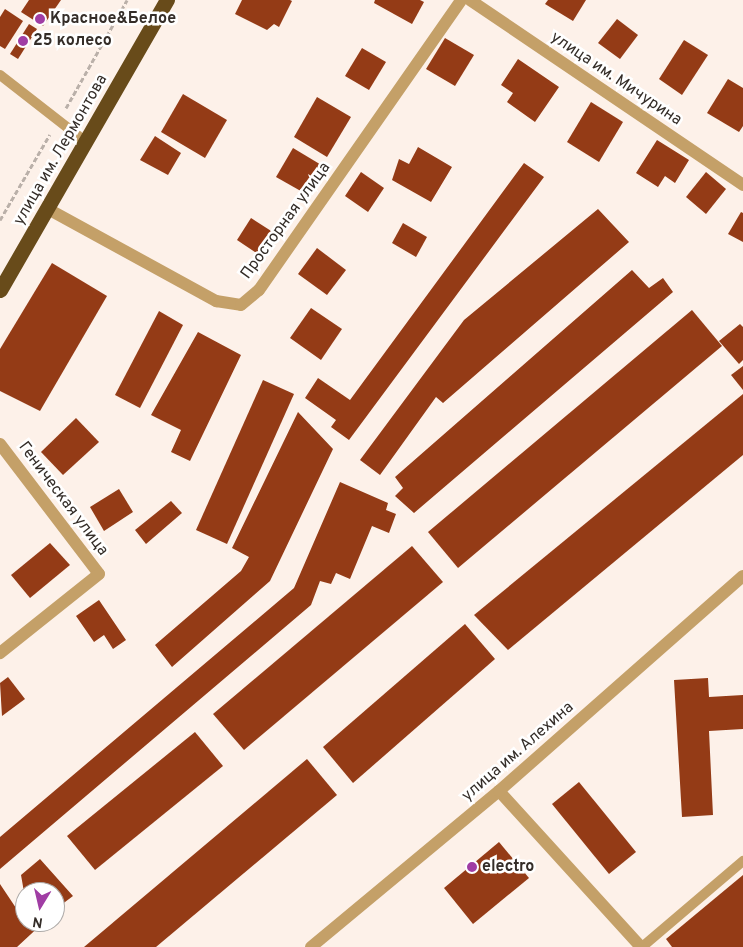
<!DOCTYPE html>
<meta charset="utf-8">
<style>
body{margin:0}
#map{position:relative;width:743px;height:947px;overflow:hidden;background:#fdf1e9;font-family:Overpass,sans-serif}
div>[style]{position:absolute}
.building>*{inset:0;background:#943b16}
.path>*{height:3px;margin-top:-1.5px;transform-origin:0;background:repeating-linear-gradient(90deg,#bab0a9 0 5px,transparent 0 7.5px)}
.lane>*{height:10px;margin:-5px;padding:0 5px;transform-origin:5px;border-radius:5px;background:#c4a068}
.street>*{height:12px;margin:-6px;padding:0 6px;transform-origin:6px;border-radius:6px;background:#c4a068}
.highway>*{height:15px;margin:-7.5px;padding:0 7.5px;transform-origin:7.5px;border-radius:7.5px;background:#684b1a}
.dots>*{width:14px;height:14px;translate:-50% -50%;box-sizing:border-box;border:2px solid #fff;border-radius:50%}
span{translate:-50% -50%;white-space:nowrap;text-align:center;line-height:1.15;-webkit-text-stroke:5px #fff;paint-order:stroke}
.poi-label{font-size:16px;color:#342d28;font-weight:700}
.left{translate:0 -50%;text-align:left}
.street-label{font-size:16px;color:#342d28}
.north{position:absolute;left:15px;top:882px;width:50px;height:50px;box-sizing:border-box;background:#fff;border:1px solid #aeaba9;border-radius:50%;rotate:189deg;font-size:14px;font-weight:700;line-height:20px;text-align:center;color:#342d28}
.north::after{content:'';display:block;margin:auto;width:18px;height:22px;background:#a03da4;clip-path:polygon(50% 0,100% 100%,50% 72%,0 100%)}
</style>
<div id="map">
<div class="building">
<div style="clip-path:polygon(29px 0,61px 0,43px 26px,21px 12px)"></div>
<div style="clip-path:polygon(242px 0,290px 0,292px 1px,279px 27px,274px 24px,267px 30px,235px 14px)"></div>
<div style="clip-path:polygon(375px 0,420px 0,424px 2px,412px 24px,374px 3px)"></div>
<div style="clip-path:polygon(548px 0,586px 0,573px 21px,545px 4px)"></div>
<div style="clip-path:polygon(5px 9px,23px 21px,5px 49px,0 46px,0 17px)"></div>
<div style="clip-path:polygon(617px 19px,638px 35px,620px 59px,598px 43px)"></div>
<div style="clip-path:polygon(29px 24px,37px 29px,18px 59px,10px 54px)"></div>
<div style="clip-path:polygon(445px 38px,474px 55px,455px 86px,426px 69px)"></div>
<div style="clip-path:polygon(684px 40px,708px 55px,682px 95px,659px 79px)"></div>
<div style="clip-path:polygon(362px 48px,386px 62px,369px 90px,345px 76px)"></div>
<div style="clip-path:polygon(518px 59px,559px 87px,535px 122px,507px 102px,513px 93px,501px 85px)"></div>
<div style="clip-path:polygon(728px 79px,743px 88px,743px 126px,739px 132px,707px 113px)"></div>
<div style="clip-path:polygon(183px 94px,227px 120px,205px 158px,161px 132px)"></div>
<div style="clip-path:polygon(317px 97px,351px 117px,327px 157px,294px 137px)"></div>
<div style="clip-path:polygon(591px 102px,623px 122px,599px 162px,567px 142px)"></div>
<div style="clip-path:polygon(155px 136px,181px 153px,168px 175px,140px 160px)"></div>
<div style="clip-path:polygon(657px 140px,689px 160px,675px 183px,665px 176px,658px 187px,636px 173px)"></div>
<div style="clip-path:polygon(418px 147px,452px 167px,431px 202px,392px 180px,399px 159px,409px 164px)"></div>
<div style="clip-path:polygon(293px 148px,323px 166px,306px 194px,276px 177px)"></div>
<div style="clip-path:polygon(524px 163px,544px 177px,349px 440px,331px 427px,336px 420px,305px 398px,318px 378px,350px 400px)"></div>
<div style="clip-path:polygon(361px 172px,384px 188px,368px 212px,345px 196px)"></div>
<div style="clip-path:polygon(706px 172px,726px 189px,706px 214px,686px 197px)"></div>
<div style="clip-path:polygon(598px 209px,629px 242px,443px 403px,436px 397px,380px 475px,360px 460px,464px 320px)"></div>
<div style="clip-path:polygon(741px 212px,743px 213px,743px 242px,728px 234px)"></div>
<div style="clip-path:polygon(251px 218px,279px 236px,264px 258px,237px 240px)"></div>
<div style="clip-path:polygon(403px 223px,427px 237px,416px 257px,392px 243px)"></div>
<div style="clip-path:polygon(317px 248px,346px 270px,327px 295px,298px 274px)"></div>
<div style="clip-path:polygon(52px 263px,107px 296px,40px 411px,0 391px,0 349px)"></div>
<div style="clip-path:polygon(632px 270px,649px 288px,663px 278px,673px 292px,414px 513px,395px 496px,403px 488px,395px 477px)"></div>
<div style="clip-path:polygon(311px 308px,342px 329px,321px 360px,290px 338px)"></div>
<div style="clip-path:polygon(692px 310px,722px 346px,458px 568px,428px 532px)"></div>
<div style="clip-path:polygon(159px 311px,183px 325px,140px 408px,115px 395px)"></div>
<div style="clip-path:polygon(740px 324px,743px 327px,743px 360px,739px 364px,719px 341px)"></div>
<div style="clip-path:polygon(198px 332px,241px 355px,190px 461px,171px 452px,181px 430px,151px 415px)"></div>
<div style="clip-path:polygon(743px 366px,743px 390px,731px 375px)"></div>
<div style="clip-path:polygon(263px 380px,294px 394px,227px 544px,196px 530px)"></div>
<div style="clip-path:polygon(743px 394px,743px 455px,508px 650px,474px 615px)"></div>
<div style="clip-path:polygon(298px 412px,333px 449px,270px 581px,172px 667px,155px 645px,241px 571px,249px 557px,232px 548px)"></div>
<div style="clip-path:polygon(76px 418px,99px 442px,63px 475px,41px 452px)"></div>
<div style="clip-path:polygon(340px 482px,388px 503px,386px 510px,396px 514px,389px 533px,372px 526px,350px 579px,336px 573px,331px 584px,320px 581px,311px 605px,0 869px,0 837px,294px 588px)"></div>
<div style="clip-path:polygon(119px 489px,133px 512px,104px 531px,90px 507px)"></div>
<div style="clip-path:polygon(171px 501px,182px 513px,146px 544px,135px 530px)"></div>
<div style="clip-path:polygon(50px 543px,70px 565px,30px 598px,11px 575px)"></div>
<div style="clip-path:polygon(412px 546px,443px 582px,244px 750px,213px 714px)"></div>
<div style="clip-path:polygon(99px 600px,126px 640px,113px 649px,104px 635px,94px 642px,76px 616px)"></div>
<div style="clip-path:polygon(465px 624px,495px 659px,353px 783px,323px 747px)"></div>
<div style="clip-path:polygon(8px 677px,25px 699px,2px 716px,0 683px)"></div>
<div style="clip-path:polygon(708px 678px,709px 697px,743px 695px,743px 729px,709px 731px,713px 815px,682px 817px,674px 680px)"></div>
<div style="clip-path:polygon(195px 732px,223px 766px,95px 870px,67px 836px)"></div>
<div style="clip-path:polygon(307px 759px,337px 795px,156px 947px,84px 947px)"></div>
<div style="clip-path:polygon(579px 782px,636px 852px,609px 874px,552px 804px)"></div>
<div style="clip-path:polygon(499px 842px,529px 878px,473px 924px,444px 888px)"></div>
<div style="clip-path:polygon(40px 859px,73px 896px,61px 905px,55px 901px,55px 892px,24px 892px,21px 875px)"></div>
<div style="clip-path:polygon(743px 875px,743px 947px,672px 947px,666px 939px)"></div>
<div style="clip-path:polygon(0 884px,16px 908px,25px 902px,25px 922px,44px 922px,17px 947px,0 947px)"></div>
</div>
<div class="path">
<div style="left:66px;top:108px;width:124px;rotate:-60.5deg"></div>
<div style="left:0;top:220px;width:99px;rotate:-59.8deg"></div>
</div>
<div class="lane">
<div style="left:0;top:75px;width:109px;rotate:37.9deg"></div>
<div style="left:642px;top:947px;width:133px;rotate:-40.4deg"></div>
</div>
<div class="street">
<div style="left:470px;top:0;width:330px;rotate:34.1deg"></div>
<div style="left:48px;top:209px;width:192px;rotate:28.7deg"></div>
<div style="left:216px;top:301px;width:25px;rotate:9deg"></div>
<div style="left:241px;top:305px;width:23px;rotate:-40deg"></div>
<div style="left:259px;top:290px;width:353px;rotate:-55.1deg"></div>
<div style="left:0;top:444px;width:163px;rotate:52.7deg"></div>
<div style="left:99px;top:574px;width:127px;rotate:141.4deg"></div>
<div style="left:499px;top:791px;width:211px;rotate:47.7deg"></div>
<div style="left:311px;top:947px;width:244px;rotate:-39.7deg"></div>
<div style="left:499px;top:791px;width:325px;rotate:-41.4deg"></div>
</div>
<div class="highway">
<div style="left:0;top:290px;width:335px;rotate:-60.1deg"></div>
</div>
<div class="dots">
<div style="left:40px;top:19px;background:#a03da4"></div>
<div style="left:23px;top:41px;background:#a03da4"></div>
<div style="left:472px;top:867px;background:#a03da4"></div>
</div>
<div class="poi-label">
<span class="left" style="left:50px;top:19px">Красное&amp;Белое</span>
<span class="left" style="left:33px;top:41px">25 колесо</span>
<span class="left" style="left:482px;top:867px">electro</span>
</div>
<div class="street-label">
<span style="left:616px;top:79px;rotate:34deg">улица им. Мичурина</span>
<span style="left:61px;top:150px;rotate:-60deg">улица им. Лермонтова</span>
<span style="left:286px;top:221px;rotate:-54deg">Просторная улица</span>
<span style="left:63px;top:499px;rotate:53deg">Геническая улица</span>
<span style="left:518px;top:752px;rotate:-41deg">улица им. Алехина</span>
</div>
<div class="north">N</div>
</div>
